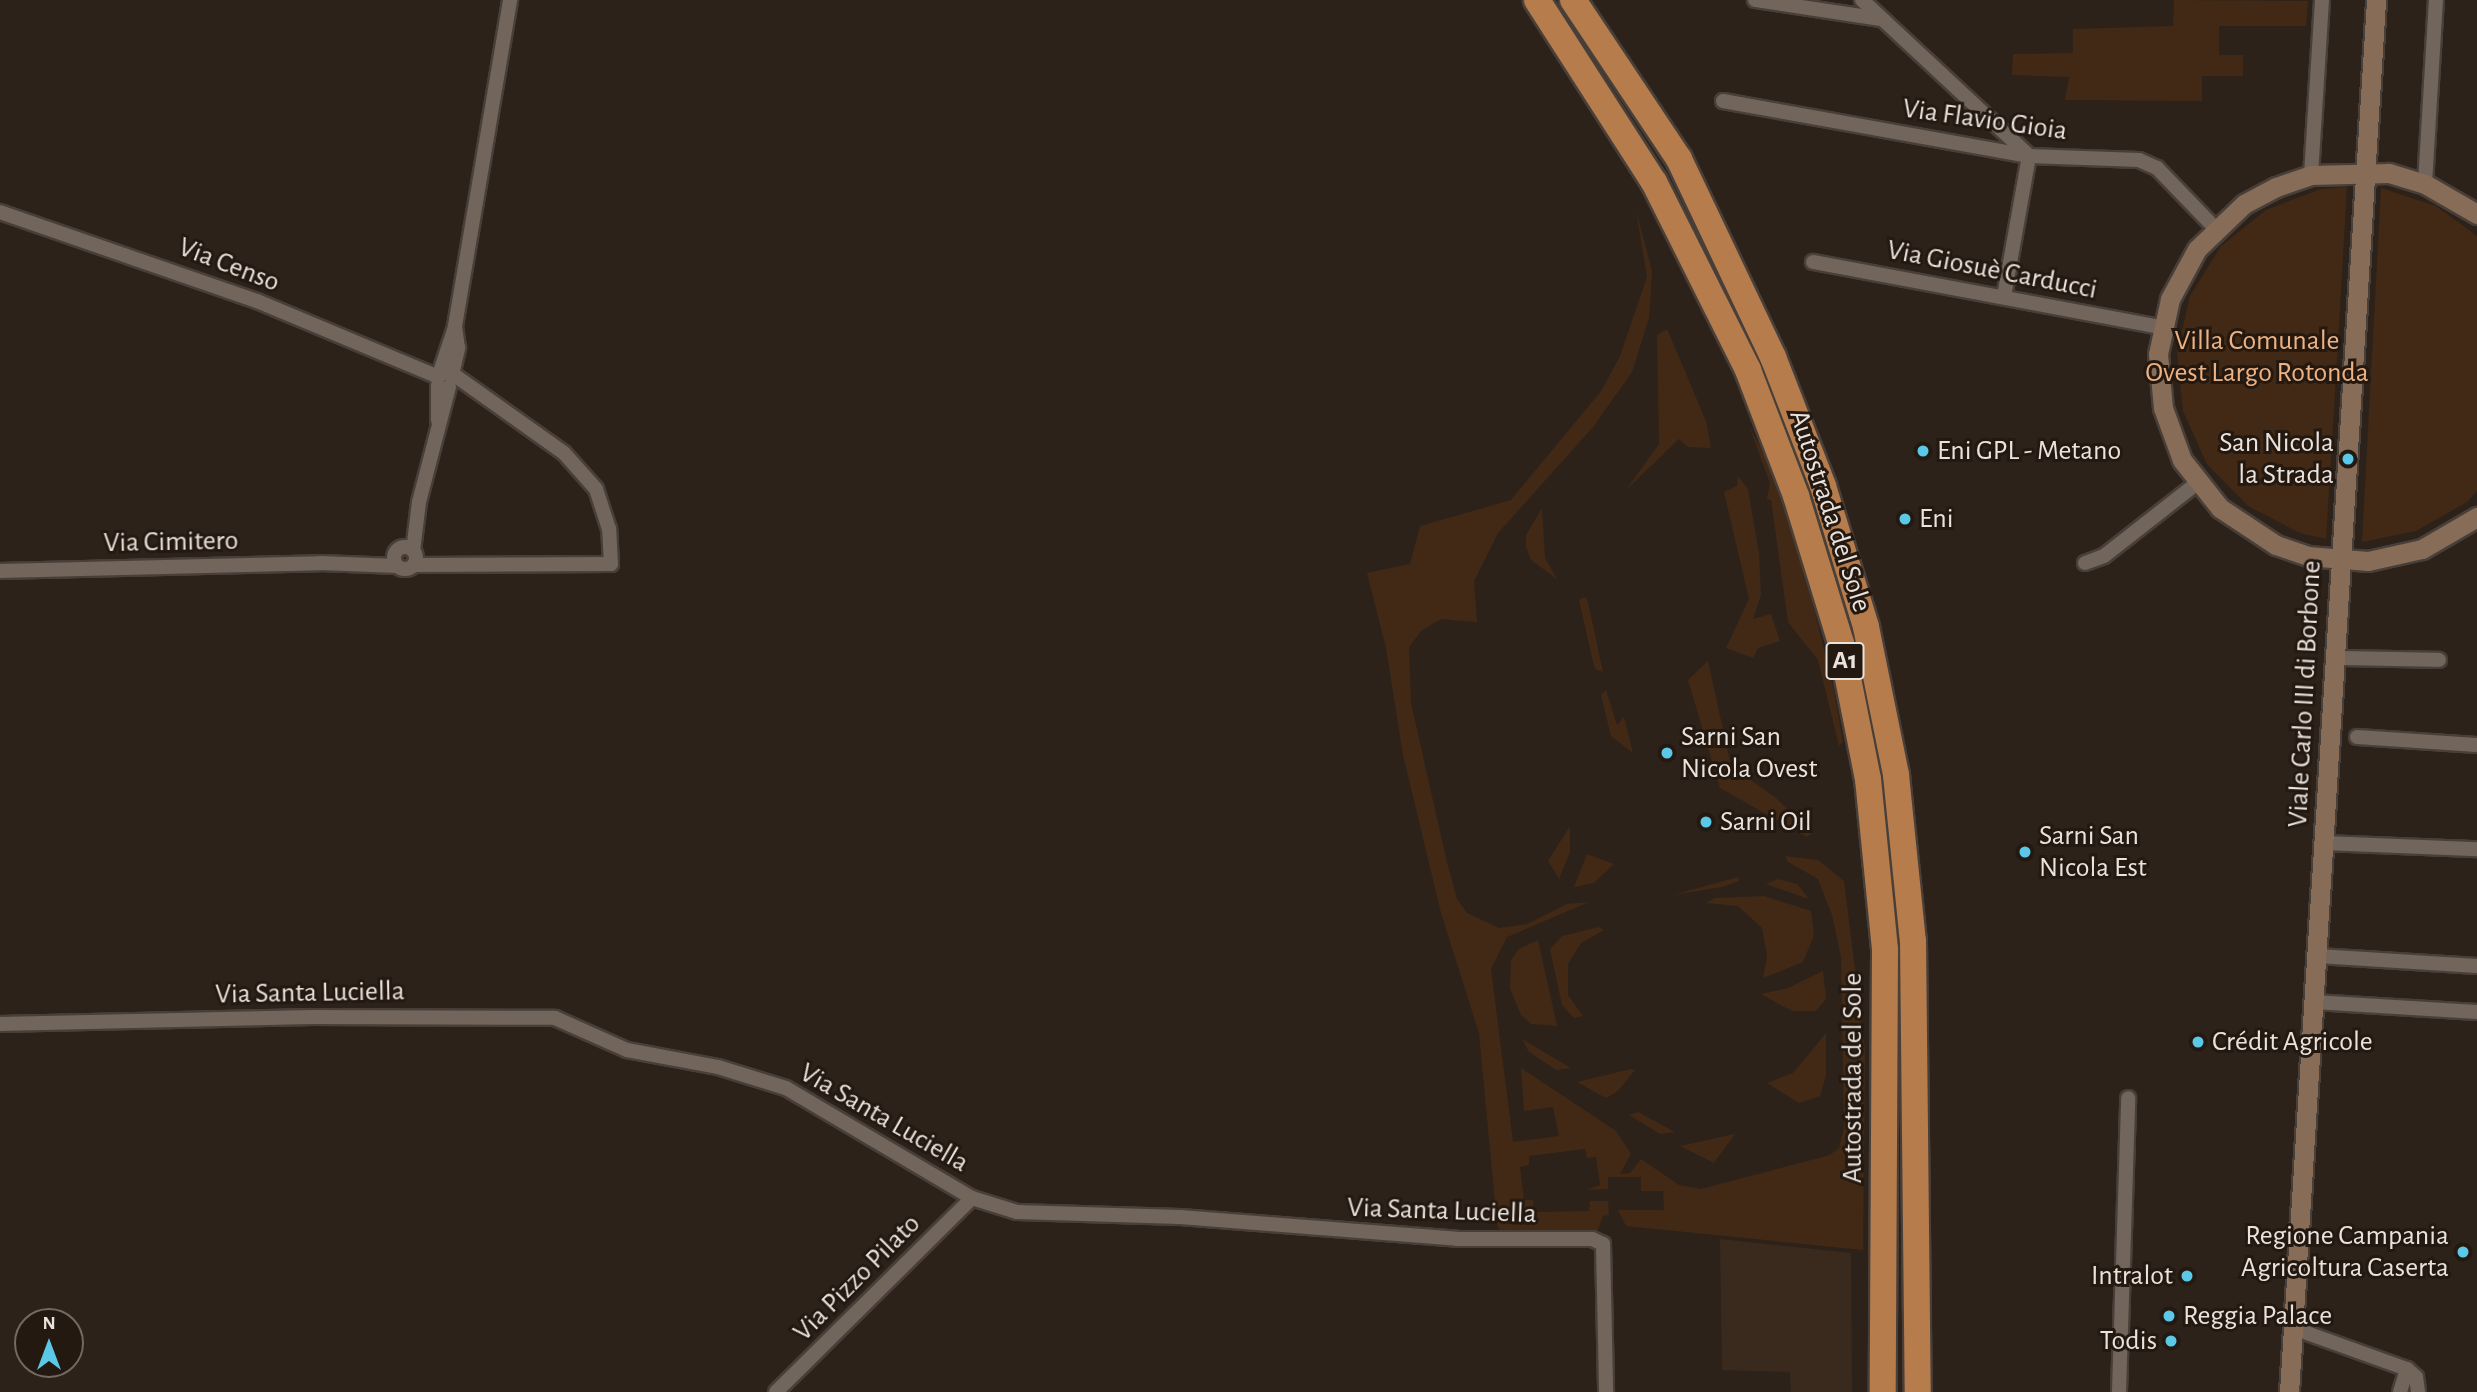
<!DOCTYPE html>
<meta charset="utf-8">
<style>
body{margin:0}
#map{position:relative;width:2477px;height:1392px;overflow:hidden;background:#2d221a;font-family:"Alegreya Sans",sans-serif}
div>[style]{position:absolute}
.built>*{inset:0;background:#3a2a1d}
.green>*{inset:0;background:#412915}
.roads{filter:drop-shadow(2px 0 #483f39) drop-shadow(-2px 0 #483f39) drop-shadow(0 2px #483f39) drop-shadow(0 -2px #483f39)}
.street>*{height:14px;margin:-7px;padding:0 7px;transform-origin:7px;border-radius:7px;background:#72655c}
.street>.ring{margin:-7px;padding:0;box-sizing:content-box;background:none;border:14px solid #72655c;border-radius:50%}
.secondary>*{height:19px;margin:-9.5px;padding:0 9.5px;transform-origin:9.5px;border-radius:9.5px;background:#876c57}
.highway>*{height:26px;margin:-13px;padding:0 13px;transform-origin:13px;border-radius:13px;background:#b77c4c}
.dots>*{width:19px;height:19px;translate:-50% -50%;box-sizing:border-box;border:4px solid #231911;border-radius:50%}
span{translate:-50% -50%;white-space:nowrap;text-align:center;line-height:1.15;-webkit-text-stroke:6px #231911;paint-order:stroke}
.shield-label span{padding:2px 5px;background:#231911;border:2px solid;border-radius:5px;-webkit-text-stroke-width:0}
.shield-label{font-size:26px;color:#eae2dd;font-weight:700}
.street-label{font-size:28px;color:#eae2dd}
.park-label{font-size:28px;color:#eeb181}
.poi-label{font-size:28px;color:#eae2dd}
.right{translate:-100% -50%;text-align:right}
.left{translate:0 -50%;text-align:left}
.north{position:absolute;left:14px;top:1308px;width:70px;height:70px;box-sizing:border-box;background:#231911;border:2px solid #736963;border-radius:50%;rotate:0deg;font-size:19px;font-weight:700;line-height:28px;text-align:center;color:#eae2dd}
.north::after{content:'';display:block;margin:auto;width:24px;height:32px;background:#5ac8e6;clip-path:polygon(50% 0,100% 100%,50% 72%,0 100%)}
</style>
<div id="map">
<div class="built">
<div style="clip-path:polygon(1720px 1239px,1851px 1253px,1852px 1392px,1791px 1392px,1790px 1372px,1722px 1370px)"></div>
</div>
<div class="green">
<div style="clip-path:polygon(2174px 0,2308px 1px,2306px 26px,2219px 26px,2219px 55px,2243px 55px,2243px 76px,2202px 76px,2202px 101px,2065px 100px,2069px 77px,2012px 75px,2013px 54px,2073px 53px,2073px 29px,2173px 26px)"></div>
<div style="clip-path:polygon(2347px 187px,2337px 358px,2326px 539px,2300px 533px,2248px 506px,2207px 464px,2183px 411px,2177px 353px,2190px 296px,2221px 246px,2266px 210px,2321px 189px)"></div>
<div style="clip-path:polygon(2381px 188px,2436px 206px,2477px 236px,2477px 491px,2467px 502px,2416px 531px,2362px 542px)"></div>
<div style="clip-path:polygon(1636px 210px,1652px 271px,1649px 318px,1632px 372px,1593px 427px,1498px 533px,1474px 581px,1477px 622px,1441px 619px,1421px 631px,1409px 647px,1411px 703px,1446px 858px,1457px 899px,1467px 913px,1499px 928px,1527px 924px,1567px 904px,1589px 902px,1507px 937px,1491px 969px,1513px 1142px,1559px 1136px,1553px 1107px,1524px 1111px,1521px 1068px,1616px 1131px,1631px 1154px,1620px 1174px,1630px 1173px,1641px 1159px,1679px 1185px,1701px 1189px,1830px 1155px,1839px 1148px,1844px 1128px,1841px 957px,1832px 915px,1818px 879px,1788px 862px,1785px 856px,1818px 860px,1844px 881px,1865px 1049px,1863px 1250px,1626px 1226px,1618px 1210px,1664px 1210px,1663px 1191px,1641px 1191px,1641px 1177px,1608px 1177px,1608px 1189px,1587px 1190px,1600px 1185px,1596px 1157px,1587px 1158px,1585px 1149px,1529px 1156px,1529px 1165px,1520px 1167px,1524px 1200px,1533px 1200px,1534px 1212px,1589px 1211px,1590px 1201px,1608px 1201px,1609px 1215px,1603px 1216px,1597px 1232px,1501px 1233px,1497px 1224px,1479px 1033px,1441px 913px,1403px 755px,1386px 648px,1367px 573px,1410px 564px,1420px 526px,1511px 500px,1602px 390px,1620px 356px,1647px 277px)"></div>
<div style="clip-path:polygon(1667px 329px,1706px 421px,1711px 448px,1688px 447px,1679px 439px,1626px 490px,1659px 444px,1657px 335px)"></div>
<div style="clip-path:polygon(1749px 426px,1774px 473px,1807px 579px,1834px 691px,1843px 742px,1839px 746px,1818px 660px,1788px 622px,1771px 500px,1767px 499px,1770px 483px)"></div>
<div style="clip-path:polygon(1738px 476px,1748px 489px,1759px 554px,1761px 595px,1753px 619px,1771px 614px,1780px 641px,1758px 648px,1753px 658px,1726px 648px,1749px 599px,1724px 492px,1737px 486px)"></div>
<div style="clip-path:polygon(1542px 508px,1545px 558px,1557px 579px,1531px 560px,1526px 547px,1526px 535px)"></div>
<div style="clip-path:polygon(1585px 597px,1588px 602px,1603px 672px,1595px 669px,1592px 658px,1579px 600px)"></div>
<div style="clip-path:polygon(1708px 661px,1731px 766px,1776px 798px,1812px 833px,1807px 837px,1720px 788px,1688px 680px)"></div>
<div style="clip-path:polygon(1606px 690px,1617px 725px,1624px 717px,1633px 753px,1611px 736px,1601px 695px)"></div>
<div style="clip-path:polygon(1570px 826px,1570px 852px,1559px 879px,1548px 861px)"></div>
<div style="clip-path:polygon(1587px 854px,1614px 864px,1594px 883px,1574px 887px)"></div>
<div style="clip-path:polygon(1738px 877px,1739px 881px,1722px 887px,1673px 895px)"></div>
<div style="clip-path:polygon(1778px 879px,1797px 884px,1809px 899px,1766px 884px)"></div>
<div style="clip-path:polygon(1764px 896px,1811px 911px,1814px 935px,1803px 962px,1763px 978px,1767px 956px,1762px 928px,1738px 906px,1706px 903px,1715px 898px)"></div>
<div style="clip-path:polygon(1599px 927px,1604px 930px,1581px 943px,1568px 964px,1568px 995px,1583px 1016px,1574px 1018px,1562px 1005px,1550px 949px,1562px 936px)"></div>
<div style="clip-path:polygon(1538px 940px,1557px 1026px,1531px 1024px,1521px 1015px,1510px 989px,1511px 960px,1519px 949px)"></div>
<div style="clip-path:polygon(1823px 971px,1826px 999px,1816px 1011px,1792px 1011px,1761px 994px,1788px 988px)"></div>
<div style="clip-path:polygon(1826px 1033px,1826px 1075px,1820px 1096px,1799px 1103px,1767px 1083px,1793px 1073px)"></div>
<div style="clip-path:polygon(1522px 1039px,1571px 1068px,1556px 1070px,1529px 1052px)"></div>
<div style="clip-path:polygon(1631px 1069px,1635px 1070px,1618px 1091px,1606px 1098px,1577px 1082px)"></div>
<div style="clip-path:polygon(1638px 1112px,1675px 1132px,1660px 1134px,1629px 1115px)"></div>
<div style="clip-path:polygon(1735px 1134px,1714px 1163px,1680px 1146px,1734px 1134px)"></div>
</div>
<div class="roads">
<div class="street">
<div style="left:1755px;top:0;width:127px;rotate:8.6deg"></div>
<div style="left:1862px;top:0;width:229px;rotate:43deg"></div>
<div style="left:2029px;top:156px;width:143px;rotate:100.1deg"></div>
<div style="left:1723px;top:101px;width:311px;rotate:10.2deg"></div>
<div style="left:2029px;top:156px;width:110px;rotate:2.1deg"></div>
<div style="left:2139px;top:160px;width:20px;rotate:24deg"></div>
<div style="left:2157px;top:168px;width:83px;rotate:46deg"></div>
<div style="left:2311px;top:175px;width:175px;rotate:-86.4deg"></div>
<div style="left:2425px;top:184px;width:184px;rotate:-86.6deg"></div>
<div style="left:0;top:212px;width:272px;rotate:19.1deg"></div>
<div style="left:257px;top:301px;width:194px;rotate:22.7deg"></div>
<div style="left:1813px;top:262px;width:355px;rotate:10.6deg"></div>
<div style="left:440px;top:372px;width:47px;rotate:-71.6deg"></div>
<div style="left:452px;top:375px;width:28px;rotate:-77deg"></div>
<div style="left:458px;top:348px;width:22px;rotate:-98deg"></div>
<div style="left:455px;top:326px;width:331px;rotate:-80.4deg"></div>
<div style="left:438px;top:385px;width:35px;rotate:90deg"></div>
<div class="ring" style="left:394px;top:547px;width:8px;height:8px"></div>
<div style="left:413px;top:551px;width:49px;rotate:-83deg"></div>
<div style="left:419px;top:502px;width:119px;rotate:-75.4deg"></div>
<div style="left:2085px;top:563px;width:20px;rotate:-20deg"></div>
<div style="left:2104px;top:556px;width:118px;rotate:-38.1deg"></div>
<div style="left:414px;top:565px;width:197px;rotate:-0.3deg"></div>
<div style="left:611px;top:564px;width:35px;rotate:-93deg"></div>
<div style="left:609px;top:529px;width:42px;rotate:-108deg"></div>
<div style="left:596px;top:489px;width:48px;rotate:-131.6deg"></div>
<div style="left:564px;top:453px;width:140px;rotate:-144.6deg"></div>
<div style="left:450px;top:372px;width:15px;rotate:164deg"></div>
<div style="left:0;top:571px;width:320px;rotate:-1.4deg"></div>
<div style="left:320px;top:563px;width:77px;rotate:2.2deg"></div>
<div style="left:2336px;top:658px;width:103px;rotate:1.1deg"></div>
<div style="left:2357px;top:737px;width:120px;rotate:3.8deg"></div>
<div style="left:2325px;top:843px;width:152px;rotate:2.3deg"></div>
<div style="left:2318px;top:956px;width:159px;rotate:3.6deg"></div>
<div style="left:2314px;top:1002px;width:163px;rotate:3.5deg"></div>
<div style="left:0;top:1024px;width:312px;rotate:-1.3deg"></div>
<div style="left:312px;top:1017px;width:243px;rotate:0.2deg"></div>
<div style="left:555px;top:1018px;width:79px;rotate:24deg"></div>
<div style="left:627px;top:1050px;width:93px;rotate:10.6deg"></div>
<div style="left:718px;top:1067px;width:71px;rotate:17.2deg"></div>
<div style="left:786px;top:1088px;width:216px;rotate:30.6deg"></div>
<div style="left:972px;top:1198px;width:47px;rotate:17.3deg"></div>
<div style="left:1017px;top:1212px;width:163px;rotate:1.8deg"></div>
<div style="left:1180px;top:1217px;width:278px;rotate:4.5deg"></div>
<div style="left:1457px;top:1239px;width:135px"></div>
<div style="left:1592px;top:1239px;width:12px;rotate:24deg"></div>
<div style="left:1603px;top:1244px;width:148px;rotate:88.8deg"></div>
<div style="left:2293px;top:1328px;width:121px;rotate:19.8deg"></div>
<div style="left:2407px;top:1369px;width:12px;rotate:42deg"></div>
<div style="left:2416px;top:1377px;width:15px;rotate:82deg"></div>
<div style="left:776px;top:1392px;width:276px;rotate:-44.7deg"></div>
<div style="left:2119px;top:1392px;width:294px;rotate:-88.2deg"></div>
<div style="left:2400px;top:1392px;width:24px;rotate:-73deg"></div>
</div>
<div class="secondary">
<div style="left:2477px;top:214px;width:60px;rotate:-150deg"></div>
<div style="left:2425px;top:184px;width:38px;rotate:-163deg"></div>
<div style="left:2389px;top:173px;width:78px;rotate:178.5deg"></div>
<div style="left:2311px;top:175px;width:37px;rotate:161deg"></div>
<div style="left:2276px;top:187px;width:36px;rotate:152deg"></div>
<div style="left:2244px;top:204px;width:65px;rotate:136.2deg"></div>
<div style="left:2197px;top:249px;width:57px;rotate:118.4deg"></div>
<div style="left:2170px;top:299px;width:56px;rotate:102.3deg"></div>
<div style="left:2158px;top:354px;width:54px;rotate:84.7deg"></div>
<div style="left:2163px;top:408px;width:55px;rotate:69.9deg"></div>
<div style="left:2182px;top:460px;width:61px;rotate:51.6deg"></div>
<div style="left:2220px;top:508px;width:67px;rotate:33.5deg"></div>
<div style="left:2276px;top:545px;width:34px;rotate:19deg"></div>
<div style="left:2308px;top:556px;width:60px;rotate:4.8deg"></div>
<div style="left:2368px;top:561px;width:55px;rotate:-12.5deg"></div>
<div style="left:2422px;top:549px;width:64px;rotate:-30.2deg"></div>
<div style="left:2289px;top:1392px;width:1395px;rotate:-86.42deg"></div>
</div>
<div class="highway">
<div style="left:1537px;top:0;width:216px;rotate:57.3deg"></div>
<div style="left:1654px;top:182px;width:210px;rotate:63.4deg"></div>
<div style="left:1748px;top:370px;width:135px;rotate:69.1deg"></div>
<div style="left:1796px;top:496px;width:154px;rotate:73deg"></div>
<div style="left:1841px;top:643px;width:139px;rotate:78.8deg"></div>
<div style="left:1868px;top:779px;width:172px;rotate:84.3deg"></div>
<div style="left:1885px;top:950px;width:442px;rotate:90.3deg"></div>
<div style="left:1573px;top:0;width:191px;rotate:56.3deg"></div>
<div style="left:1679px;top:159px;width:219px;rotate:64.6deg"></div>
<div style="left:1773px;top:357px;width:138px;rotate:68.8deg"></div>
<div style="left:1823px;top:486px;width:147px;rotate:73deg"></div>
<div style="left:1866px;top:627px;width:151px;rotate:78.5deg"></div>
<div style="left:1896px;top:775px;width:167px;rotate:84.2deg"></div>
<div style="left:1913px;top:941px;width:451px;rotate:89.4deg"></div>
</div>
</div>
<div class="dots">
<div style="left:1923px;top:451px;background:#5ac8e6"></div>
<div style="left:2348px;top:459px;background:#5ac8e6"></div>
<div style="left:1905px;top:519px;background:#5ac8e6"></div>
<div style="left:1667px;top:753px;background:#5ac8e6"></div>
<div style="left:1706px;top:822px;background:#5ac8e6"></div>
<div style="left:2025px;top:852px;background:#5ac8e6"></div>
<div style="left:2198px;top:1042px;background:#5ac8e6"></div>
<div style="left:2463px;top:1252px;background:#5ac8e6"></div>
<div style="left:2187px;top:1276px;background:#5ac8e6"></div>
<div style="left:2169px;top:1316px;background:#5ac8e6"></div>
<div style="left:2171px;top:1341px;background:#5ac8e6"></div>
</div>
<div class="shield-label">
<span style="left:1845px;top:661px">A1</span>
</div>
<div class="street-label">
<span style="left:1985px;top:120px;rotate:8deg">Via Flavio Gioia</span>
<span style="left:229px;top:265px;rotate:21deg">Via Censo</span>
<span style="left:1992px;top:270px;rotate:11deg">Via Giosuè Carducci</span>
<span style="left:1830px;top:511px;rotate:72deg">Autostrada del Sole</span>
<span style="left:171px;top:542px;rotate:-1deg">Via Cimitero</span>
<span style="left:2305px;top:694px;rotate:-87deg">Viale Carlo III di Borbone</span>
<span style="left:310px;top:993px;rotate:-1deg">Via Santa Luciella</span>
<span style="left:1853px;top:1078px;rotate:-90deg">Autostrada del Sole</span>
<span style="left:884px;top:1118px;rotate:30deg">Via Santa Luciella</span>
<span style="left:1442px;top:1211px;rotate:2deg">Via Santa Luciella</span>
<span style="left:857px;top:1278px;rotate:-45deg">Via Pizzo Pilato</span>
</div>
<div class="park-label">
<span style="left:2257px;top:357px">Villa Comunale<br>Ovest Largo Rotonda</span>
</div>
<div class="poi-label">
<span class="right" style="left:2334px;top:459px">San Nicola<br>la Strada</span>
<span class="left" style="left:1937px;top:451px">Eni GPL - Metano</span>
<span class="left" style="left:1919px;top:519px">Eni</span>
<span class="left" style="left:1681px;top:753px">Sarni San<br>Nicola Ovest</span>
<span class="left" style="left:1720px;top:822px">Sarni Oil</span>
<span class="left" style="left:2039px;top:852px">Sarni San<br>Nicola Est</span>
<span class="left" style="left:2212px;top:1042px">Crédit Agricole</span>
<span class="right" style="left:2449px;top:1252px">Regione Campania<br>Agricoltura Caserta</span>
<span class="right" style="left:2173px;top:1276px">Intralot</span>
<span class="left" style="left:2183px;top:1316px">Reggia Palace</span>
<span class="right" style="left:2157px;top:1341px">Todis</span>
</div>
<div class="north">N</div>
</div>
